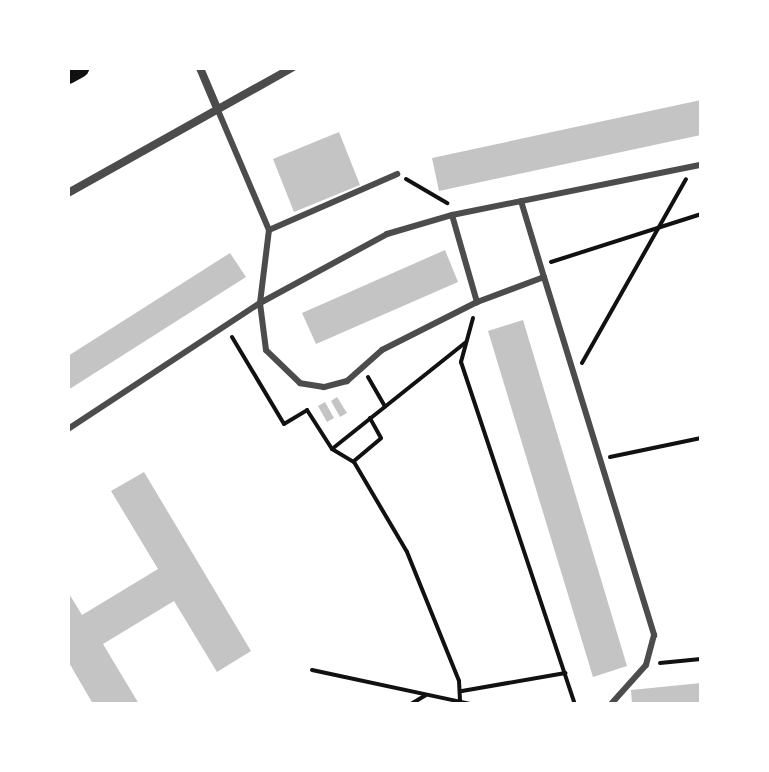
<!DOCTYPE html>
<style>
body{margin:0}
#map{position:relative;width:769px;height:772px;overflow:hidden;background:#fff;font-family:Arial,sans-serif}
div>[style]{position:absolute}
.building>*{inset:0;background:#c4c4c4}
.path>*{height:4px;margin:-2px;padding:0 2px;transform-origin:2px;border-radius:2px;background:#111}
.service>*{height:6px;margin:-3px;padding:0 3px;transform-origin:3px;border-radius:3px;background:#4c4c4c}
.minor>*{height:8px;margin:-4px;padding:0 4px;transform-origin:4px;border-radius:4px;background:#4c4c4c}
.primary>*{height:20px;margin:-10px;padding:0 10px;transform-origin:10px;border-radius:10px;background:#111}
span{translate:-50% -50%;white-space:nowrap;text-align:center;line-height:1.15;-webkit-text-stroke:8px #fff;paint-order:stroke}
.frame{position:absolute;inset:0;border:70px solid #fff;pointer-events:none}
</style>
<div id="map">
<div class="building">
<div style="clip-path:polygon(701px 100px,701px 135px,439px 191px,432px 158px)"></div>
<div style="clip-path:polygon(339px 132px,360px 185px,294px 212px,273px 159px)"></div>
<div style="clip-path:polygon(445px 250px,458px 282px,316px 344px,302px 313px)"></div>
<div style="clip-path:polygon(230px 253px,246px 277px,68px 390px,68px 356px)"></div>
<div style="clip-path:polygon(523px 320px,627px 666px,593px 677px,488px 331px)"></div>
<div style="clip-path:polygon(337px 397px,347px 413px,340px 417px,331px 401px)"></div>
<div style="clip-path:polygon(325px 402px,334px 418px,327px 422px,318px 406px)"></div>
<div style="clip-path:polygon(144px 472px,251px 651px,217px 672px,174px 601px,103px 644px,139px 704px,93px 704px,68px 661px,68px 592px,82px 615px,158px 569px,111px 491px)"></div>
<div style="clip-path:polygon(701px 683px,701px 704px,632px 704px,631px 690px)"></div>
</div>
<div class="path">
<div style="left:406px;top:179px;width:48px;rotate:30.3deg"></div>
<div style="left:551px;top:262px;width:157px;rotate:-17.7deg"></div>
<div style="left:473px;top:318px;width:46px;rotate:105.3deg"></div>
<div style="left:461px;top:362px;width:360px;rotate:71.6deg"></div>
<div style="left:232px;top:337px;width:101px;rotate:59.1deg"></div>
<div style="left:284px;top:424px;width:27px;rotate:-31deg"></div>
<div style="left:307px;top:410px;width:46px;rotate:57.3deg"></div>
<div style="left:332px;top:449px;width:26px;rotate:31deg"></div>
<div style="left:354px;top:462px;width:104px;rotate:59.5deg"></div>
<div style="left:407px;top:552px;width:139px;rotate:68deg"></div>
<div style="left:459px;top:681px;width:21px;rotate:87deg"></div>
<div style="left:582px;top:363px;width:211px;rotate:-60.5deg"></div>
<div style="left:368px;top:377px;width:34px;rotate:60deg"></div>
<div style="left:332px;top:449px;width:170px;rotate:-38.6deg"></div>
<div style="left:610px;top:457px;width:93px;rotate:-11.8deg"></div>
<div style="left:354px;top:461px;width:35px;rotate:-40deg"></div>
<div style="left:381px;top:438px;width:23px;rotate:-119deg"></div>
<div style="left:660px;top:663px;width:41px;rotate:-5.6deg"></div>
<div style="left:312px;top:670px;width:163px;rotate:12.1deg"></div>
<div style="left:462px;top:691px;width:105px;rotate:-9.9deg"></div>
<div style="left:411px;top:704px;width:17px;rotate:-31deg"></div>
</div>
<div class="service">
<div style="left:521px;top:201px;width:79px;rotate:73.2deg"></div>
<div style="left:544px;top:277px;width:72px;rotate:159.5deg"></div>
<div style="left:477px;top:302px;width:106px;rotate:153.2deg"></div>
<div style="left:382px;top:350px;width:47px;rotate:138.5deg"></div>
<div style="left:347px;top:381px;width:24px;rotate:165deg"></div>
<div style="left:324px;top:387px;width:24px;rotate:-171deg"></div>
<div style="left:300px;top:383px;width:47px;rotate:-135.9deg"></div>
<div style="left:266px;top:350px;width:47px;rotate:-97.3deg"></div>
<div style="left:260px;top:303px;width:145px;rotate:-28.5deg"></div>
<div style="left:387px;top:234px;width:68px;rotate:-16.3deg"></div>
<div style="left:452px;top:215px;width:254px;rotate:-11.4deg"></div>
<div style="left:452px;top:215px;width:91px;rotate:74deg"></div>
<div style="left:269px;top:230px;width:140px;rotate:-23.6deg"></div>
<div style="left:544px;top:277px;width:375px;rotate:72.9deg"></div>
<div style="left:654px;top:635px;width:31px;rotate:105deg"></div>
<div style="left:646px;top:665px;width:52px;rotate:131.9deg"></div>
<div style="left:68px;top:429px;width:230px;rotate:-33.3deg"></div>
<div style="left:260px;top:303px;width:74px;rotate:-83deg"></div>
<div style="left:269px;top:230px;width:133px;rotate:-113.1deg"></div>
</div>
<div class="minor">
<div style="left:200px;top:68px;width:43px;rotate:67deg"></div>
<div style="left:68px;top:193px;width:257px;rotate:-29.2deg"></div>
</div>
<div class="primary">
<div style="left:68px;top:74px;width:13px;rotate:-29deg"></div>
</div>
<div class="frame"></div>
</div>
